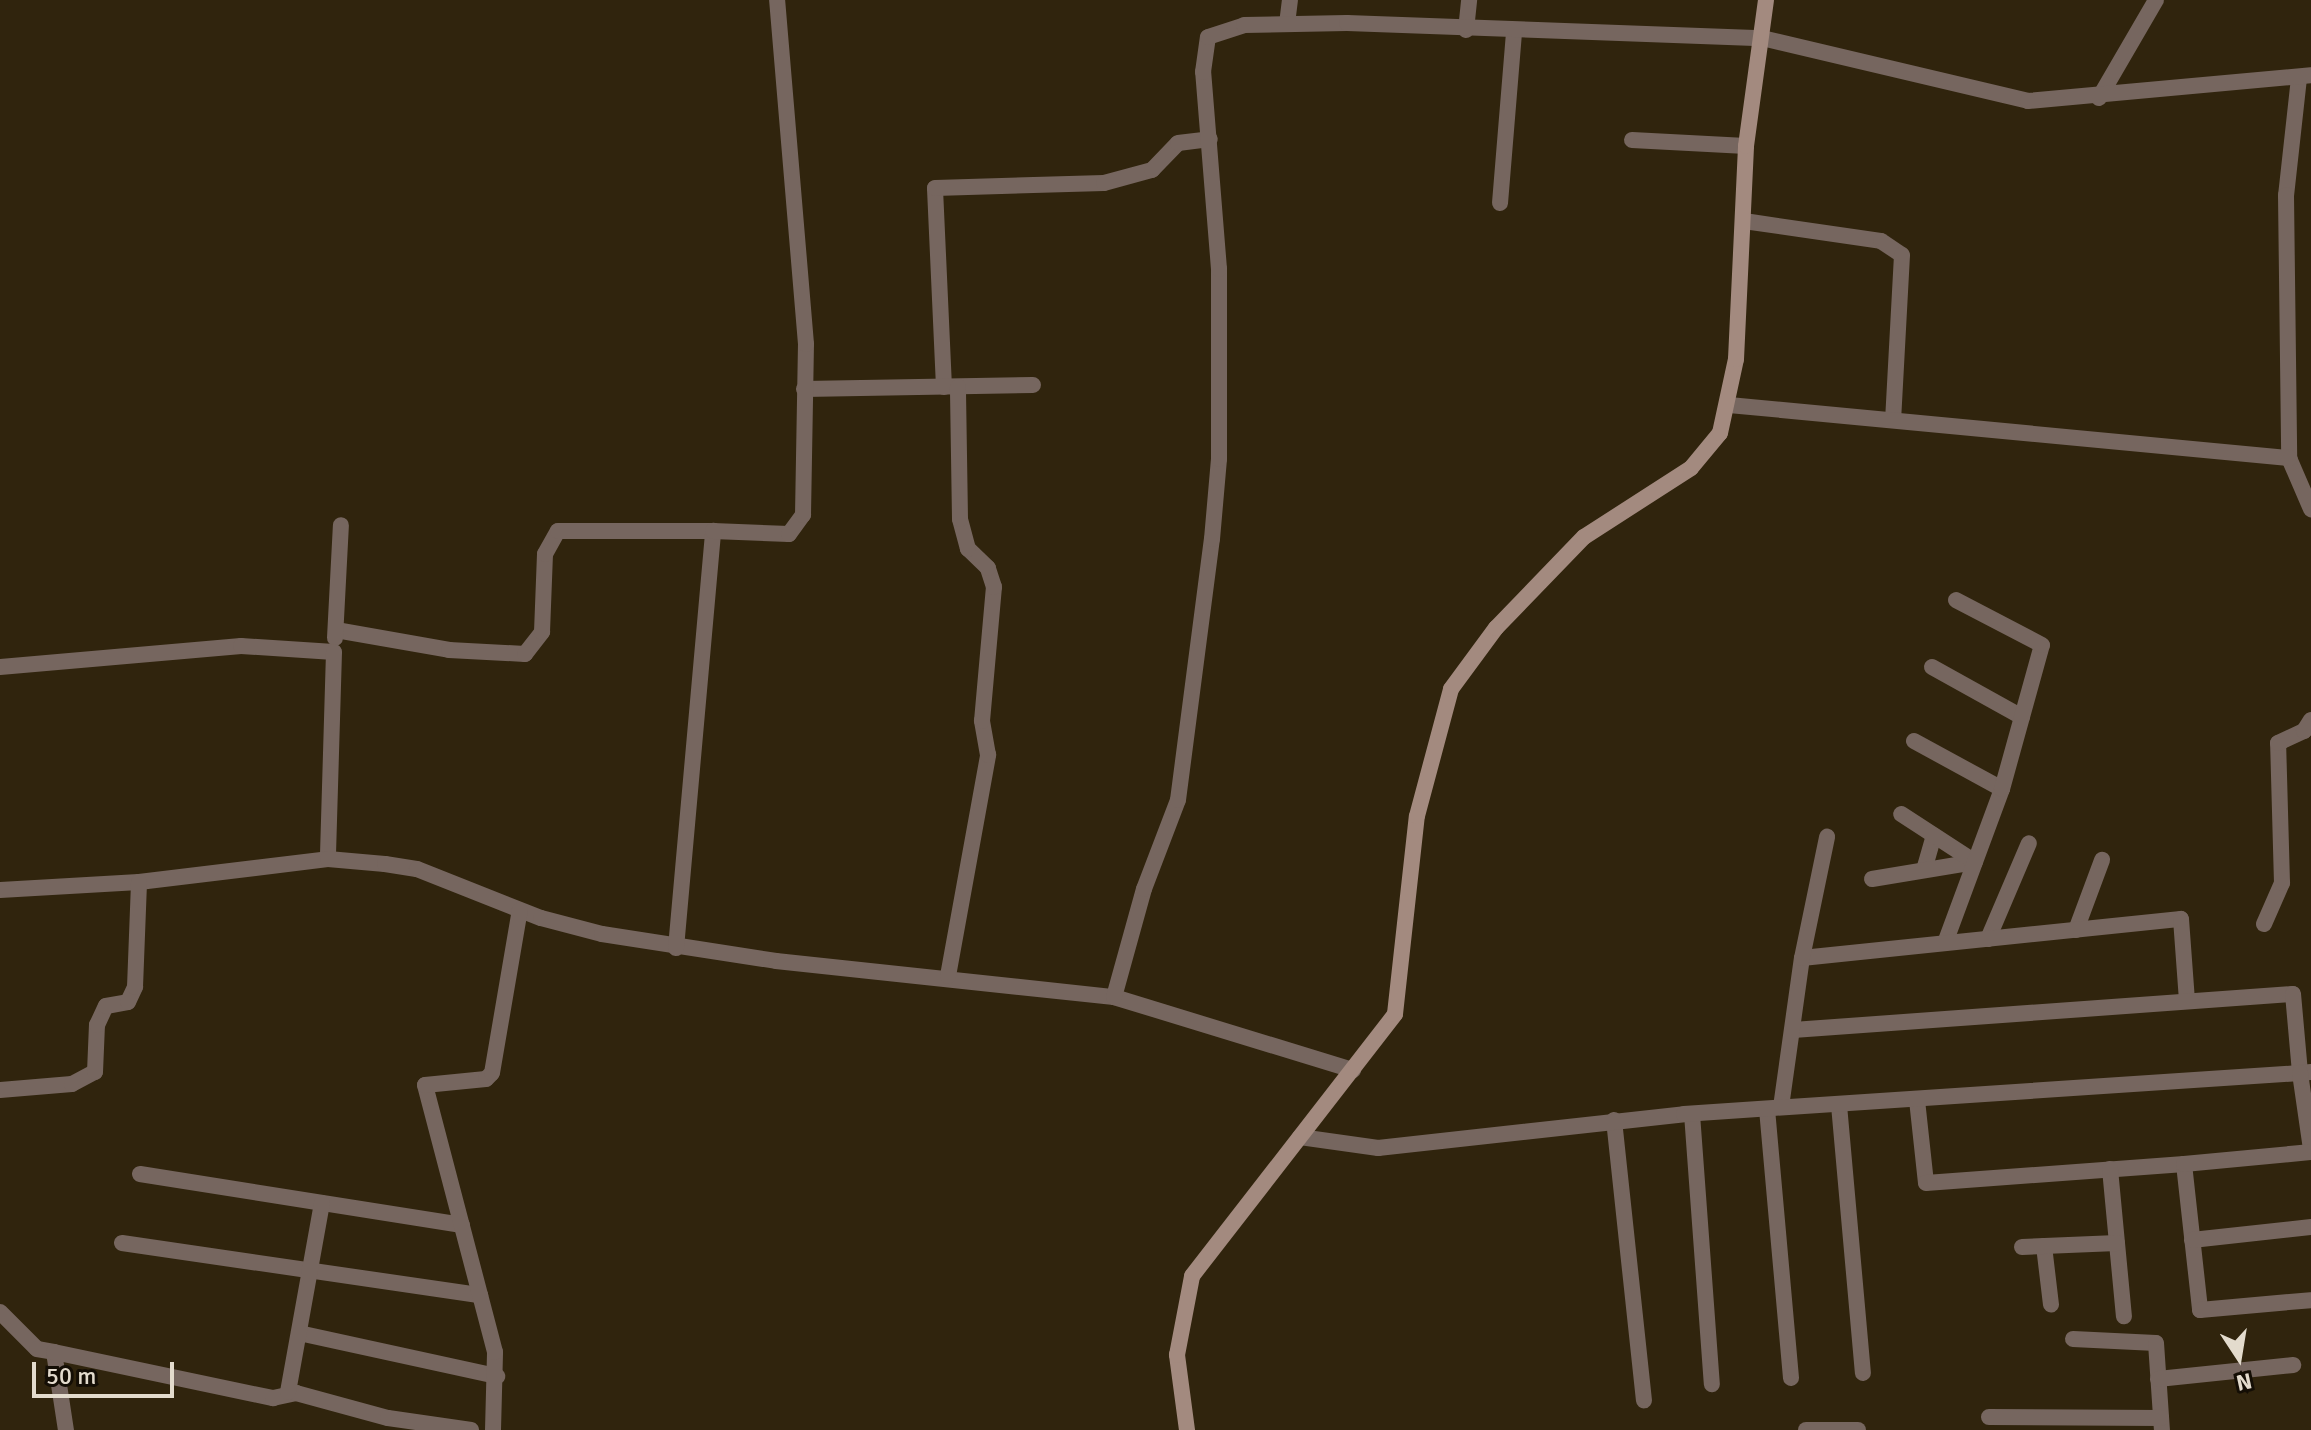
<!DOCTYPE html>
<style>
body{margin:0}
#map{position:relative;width:2311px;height:1430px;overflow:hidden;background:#30240d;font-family:Signika,sans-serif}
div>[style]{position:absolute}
.street>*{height:16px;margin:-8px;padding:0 8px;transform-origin:8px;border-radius:8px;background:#76665f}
.secondary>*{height:16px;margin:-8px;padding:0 8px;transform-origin:8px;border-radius:8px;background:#a38a7f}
span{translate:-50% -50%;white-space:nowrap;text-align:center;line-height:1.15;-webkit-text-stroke:6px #140e05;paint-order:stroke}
.north{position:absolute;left:2199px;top:1318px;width:80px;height:80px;-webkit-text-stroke:6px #140e05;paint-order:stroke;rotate:168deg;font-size:22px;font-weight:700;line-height:32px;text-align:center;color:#e3dbcd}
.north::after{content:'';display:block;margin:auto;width:28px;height:36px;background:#e3dbcd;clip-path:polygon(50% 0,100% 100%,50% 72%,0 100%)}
.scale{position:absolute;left:32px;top:1362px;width:142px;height:36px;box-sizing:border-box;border:4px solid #e3dbcd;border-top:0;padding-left:10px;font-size:24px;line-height:28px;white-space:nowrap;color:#e3dbcd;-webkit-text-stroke:6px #140e05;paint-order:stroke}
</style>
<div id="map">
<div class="street">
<div style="left:1287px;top:24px;width:24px;rotate:-83deg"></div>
<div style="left:1466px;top:30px;width:30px;rotate:-84deg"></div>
<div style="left:2299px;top:78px;width:118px;rotate:96.3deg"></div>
<div style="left:2286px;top:195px;width:263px;rotate:89.3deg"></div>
<div style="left:2289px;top:458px;width:56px;rotate:66.7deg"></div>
<div style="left:2099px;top:98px;width:113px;rotate:-59.8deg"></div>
<div style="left:1632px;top:140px;width:114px;rotate:3deg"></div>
<div style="left:1500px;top:203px;width:172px;rotate:-85.3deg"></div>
<div style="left:1744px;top:221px;width:138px;rotate:8.3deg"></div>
<div style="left:1881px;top:241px;width:25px;rotate:34deg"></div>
<div style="left:1902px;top:255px;width:164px;rotate:93.1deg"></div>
<div style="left:944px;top:387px;width:199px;rotate:-92.6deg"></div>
<div style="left:935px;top:188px;width:169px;rotate:-1.7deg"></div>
<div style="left:1104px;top:183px;width:50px;rotate:-15.2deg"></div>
<div style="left:1152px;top:170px;width:37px;rotate:-46deg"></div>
<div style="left:1178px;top:143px;width:32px;rotate:-7deg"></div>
<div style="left:804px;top:389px;width:229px;rotate:-1deg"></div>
<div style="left:1729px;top:405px;width:563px;rotate:5.41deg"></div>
<div style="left:336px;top:630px;width:115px;rotate:10deg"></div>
<div style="left:449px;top:650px;width:76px;rotate:3deg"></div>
<div style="left:525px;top:654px;width:28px;rotate:-52deg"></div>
<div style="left:542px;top:632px;width:78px;rotate:-87.8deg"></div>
<div style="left:545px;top:554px;width:26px;rotate:-61deg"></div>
<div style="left:558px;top:531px;width:155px"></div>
<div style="left:335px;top:638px;width:113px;rotate:-87deg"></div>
<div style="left:0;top:667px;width:242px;rotate:-5deg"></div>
<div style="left:241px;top:646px;width:93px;rotate:3.7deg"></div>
<div style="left:334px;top:652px;width:207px;rotate:91.7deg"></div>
<div style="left:1932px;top:667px;width:103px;rotate:29.1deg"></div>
<div style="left:1914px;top:741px;width:100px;rotate:28.6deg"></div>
<div style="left:1924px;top:870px;width:36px;rotate:-74deg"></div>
<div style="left:1872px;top:879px;width:104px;rotate:-9.4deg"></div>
<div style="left:1975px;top:862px;width:88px;rotate:-147deg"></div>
<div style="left:0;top:890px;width:139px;rotate:-3.3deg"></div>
<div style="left:139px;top:882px;width:190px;rotate:-6.9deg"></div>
<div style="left:328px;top:859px;width:57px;rotate:5deg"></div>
<div style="left:385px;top:864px;width:32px;rotate:9deg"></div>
<div style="left:417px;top:869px;width:133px;rotate:21.6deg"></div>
<div style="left:541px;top:918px;width:63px;rotate:14.7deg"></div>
<div style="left:602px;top:934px;width:176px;rotate:8.8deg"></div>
<div style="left:776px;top:961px;width:340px;rotate:6.1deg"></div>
<div style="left:1114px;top:997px;width:250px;rotate:17deg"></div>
<div style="left:2264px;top:924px;width:45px;rotate:-66.3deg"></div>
<div style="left:2282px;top:883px;width:140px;rotate:-91.6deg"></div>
<div style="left:2278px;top:743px;width:29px;rotate:-25deg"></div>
<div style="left:2304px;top:731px;width:13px;rotate:-58deg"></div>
<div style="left:2076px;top:930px;width:75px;rotate:-69.6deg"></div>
<div style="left:1988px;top:939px;width:104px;rotate:-66.9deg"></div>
<div style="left:1945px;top:943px;width:164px;rotate:-69.7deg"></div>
<div style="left:2002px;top:789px;width:149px;rotate:-74.5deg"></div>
<div style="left:2042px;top:645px;width:97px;rotate:-152.4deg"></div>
<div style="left:676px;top:948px;width:419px;rotate:-84.9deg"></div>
<div style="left:713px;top:531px;width:76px;rotate:2.3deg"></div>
<div style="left:789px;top:534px;width:24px;rotate:-54deg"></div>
<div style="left:803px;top:515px;width:171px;rotate:-89deg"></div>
<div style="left:806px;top:344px;width:345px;rotate:-94.8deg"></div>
<div style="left:1802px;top:958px;width:381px;rotate:-5.9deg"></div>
<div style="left:2181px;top:919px;width:82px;rotate:85.8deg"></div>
<div style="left:948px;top:976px;width:225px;rotate:-79.7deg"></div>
<div style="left:988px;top:755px;width:35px;rotate:-100deg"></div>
<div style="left:982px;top:721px;width:135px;rotate:-84.9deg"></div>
<div style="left:994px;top:587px;width:20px;rotate:-108deg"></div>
<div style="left:988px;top:568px;width:28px;rotate:-136deg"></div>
<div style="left:968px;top:549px;width:31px;rotate:-105deg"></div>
<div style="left:960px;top:519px;width:132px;rotate:-90.9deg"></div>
<div style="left:1114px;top:997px;width:112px;rotate:-74.5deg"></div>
<div style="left:1144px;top:889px;width:95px;rotate:-69.1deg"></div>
<div style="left:1178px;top:800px;width:263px;rotate:-82.6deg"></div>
<div style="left:1212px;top:539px;width:80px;rotate:-85deg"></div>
<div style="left:1219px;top:459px;width:190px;rotate:-90deg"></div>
<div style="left:1219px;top:269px;width:198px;rotate:-94.6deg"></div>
<div style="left:1203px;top:72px;width:35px;rotate:-82deg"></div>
<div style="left:1208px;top:37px;width:38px;rotate:-18deg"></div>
<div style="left:1244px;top:25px;width:103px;rotate:-1.1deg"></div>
<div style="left:1347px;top:23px;width:415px;rotate:2.1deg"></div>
<div style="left:1762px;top:38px;width:273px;rotate:13.3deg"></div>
<div style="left:2028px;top:101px;width:284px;rotate:-5.2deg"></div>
<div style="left:1793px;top:1030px;width:501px;rotate:-4.12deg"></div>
<div style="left:2293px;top:994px;width:79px;rotate:84.9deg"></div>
<div style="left:2300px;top:1073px;width:11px;rotate:-5deg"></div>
<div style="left:0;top:1090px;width:72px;rotate:-4.8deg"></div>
<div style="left:72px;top:1084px;width:26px;rotate:-28deg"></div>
<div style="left:95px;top:1072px;width:47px;rotate:-87.6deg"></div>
<div style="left:97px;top:1025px;width:21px;rotate:-65deg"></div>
<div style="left:106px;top:1006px;width:22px;rotate:-10deg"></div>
<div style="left:128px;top:1002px;width:17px;rotate:-65deg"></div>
<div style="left:135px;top:987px;width:105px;rotate:-87.8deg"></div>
<div style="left:1917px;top:1100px;width:83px;rotate:83.8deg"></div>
<div style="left:1926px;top:1183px;width:259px;rotate:-4.2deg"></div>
<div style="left:2184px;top:1164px;width:147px;rotate:83.7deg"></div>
<div style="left:2200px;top:1310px;width:111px;rotate:-5.1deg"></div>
<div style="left:1839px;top:1105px;width:269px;rotate:84.9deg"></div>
<div style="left:1781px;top:1107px;width:150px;rotate:-82deg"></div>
<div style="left:1802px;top:958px;width:124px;rotate:-78.3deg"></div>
<div style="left:1767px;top:1109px;width:270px;rotate:84.9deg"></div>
<div style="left:1692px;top:1114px;width:271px;rotate:85.8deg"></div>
<div style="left:1614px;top:1120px;width:282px;rotate:83.9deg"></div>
<div style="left:1300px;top:1137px;width:79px;rotate:8deg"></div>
<div style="left:1378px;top:1148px;width:308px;rotate:-6.3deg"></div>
<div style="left:1684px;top:1114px;width:617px;rotate:-3.81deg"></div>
<div style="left:2300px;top:1073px;width:77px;rotate:81.8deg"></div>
<div style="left:2184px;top:1164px;width:128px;rotate:-5.4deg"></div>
<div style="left:2110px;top:1169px;width:148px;rotate:84.6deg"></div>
<div style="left:140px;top:1174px;width:326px;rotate:9deg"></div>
<div style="left:2192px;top:1240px;width:120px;rotate:-6.2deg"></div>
<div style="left:122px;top:1243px;width:362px;rotate:8.3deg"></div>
<div style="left:2044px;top:1246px;width:59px;rotate:83.2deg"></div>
<div style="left:2022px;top:1247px;width:95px;rotate:-2.4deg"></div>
<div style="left:0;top:1312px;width:52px;rotate:45deg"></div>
<div style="left:37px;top:1349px;width:17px;rotate:10deg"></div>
<div style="left:54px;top:1352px;width:79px;rotate:81.3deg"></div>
<div style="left:299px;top:1333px;width:203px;rotate:12.3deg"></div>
<div style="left:2073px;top:1339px;width:83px;rotate:2.8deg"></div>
<div style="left:2156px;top:1343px;width:87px;rotate:86.1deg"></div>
<div style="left:54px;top:1352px;width:224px;rotate:11.9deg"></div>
<div style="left:273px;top:1398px;width:24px;rotate:-12deg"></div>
<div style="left:296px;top:1393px;width:95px;rotate:15.2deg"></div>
<div style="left:388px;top:1418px;width:84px;rotate:8.2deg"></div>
<div style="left:2158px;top:1379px;width:136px;rotate:-5.9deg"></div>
<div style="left:288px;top:1392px;width:192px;rotate:-79.8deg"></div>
<div style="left:1989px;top:1417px;width:172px;rotate:0.3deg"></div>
<div style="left:493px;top:1430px;width:78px;rotate:-88.5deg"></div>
<div style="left:495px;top:1352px;width:276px;rotate:-104.7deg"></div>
<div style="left:425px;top:1085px;width:61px;rotate:-5.6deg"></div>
<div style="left:486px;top:1079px;width:8px;rotate:-45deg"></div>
<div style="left:492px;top:1073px;width:165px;rotate:-80.3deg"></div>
<div style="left:1806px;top:1430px;width:52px"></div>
</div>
<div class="secondary">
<div style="left:1187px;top:1430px;width:76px;rotate:-97.6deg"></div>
<div style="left:1177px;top:1355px;width:80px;rotate:-79.2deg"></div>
<div style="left:1192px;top:1276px;width:331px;rotate:-52.2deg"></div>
<div style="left:1395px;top:1014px;width:199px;rotate:-83.7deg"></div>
<div style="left:1417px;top:816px;width:131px;rotate:-75deg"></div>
<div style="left:1451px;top:689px;width:76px;rotate:-53.6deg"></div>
<div style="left:1496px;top:628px;width:127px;rotate:-46deg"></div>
<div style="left:1584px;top:537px;width:127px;rotate:-32.8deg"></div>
<div style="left:1691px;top:468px;width:45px;rotate:-50.4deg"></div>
<div style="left:1720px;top:433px;width:76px;rotate:-77.8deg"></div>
<div style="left:1736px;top:359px;width:213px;rotate:-87.3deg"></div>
<div style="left:1746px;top:146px;width:147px;rotate:-82.2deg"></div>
</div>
<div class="north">N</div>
<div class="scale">50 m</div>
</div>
